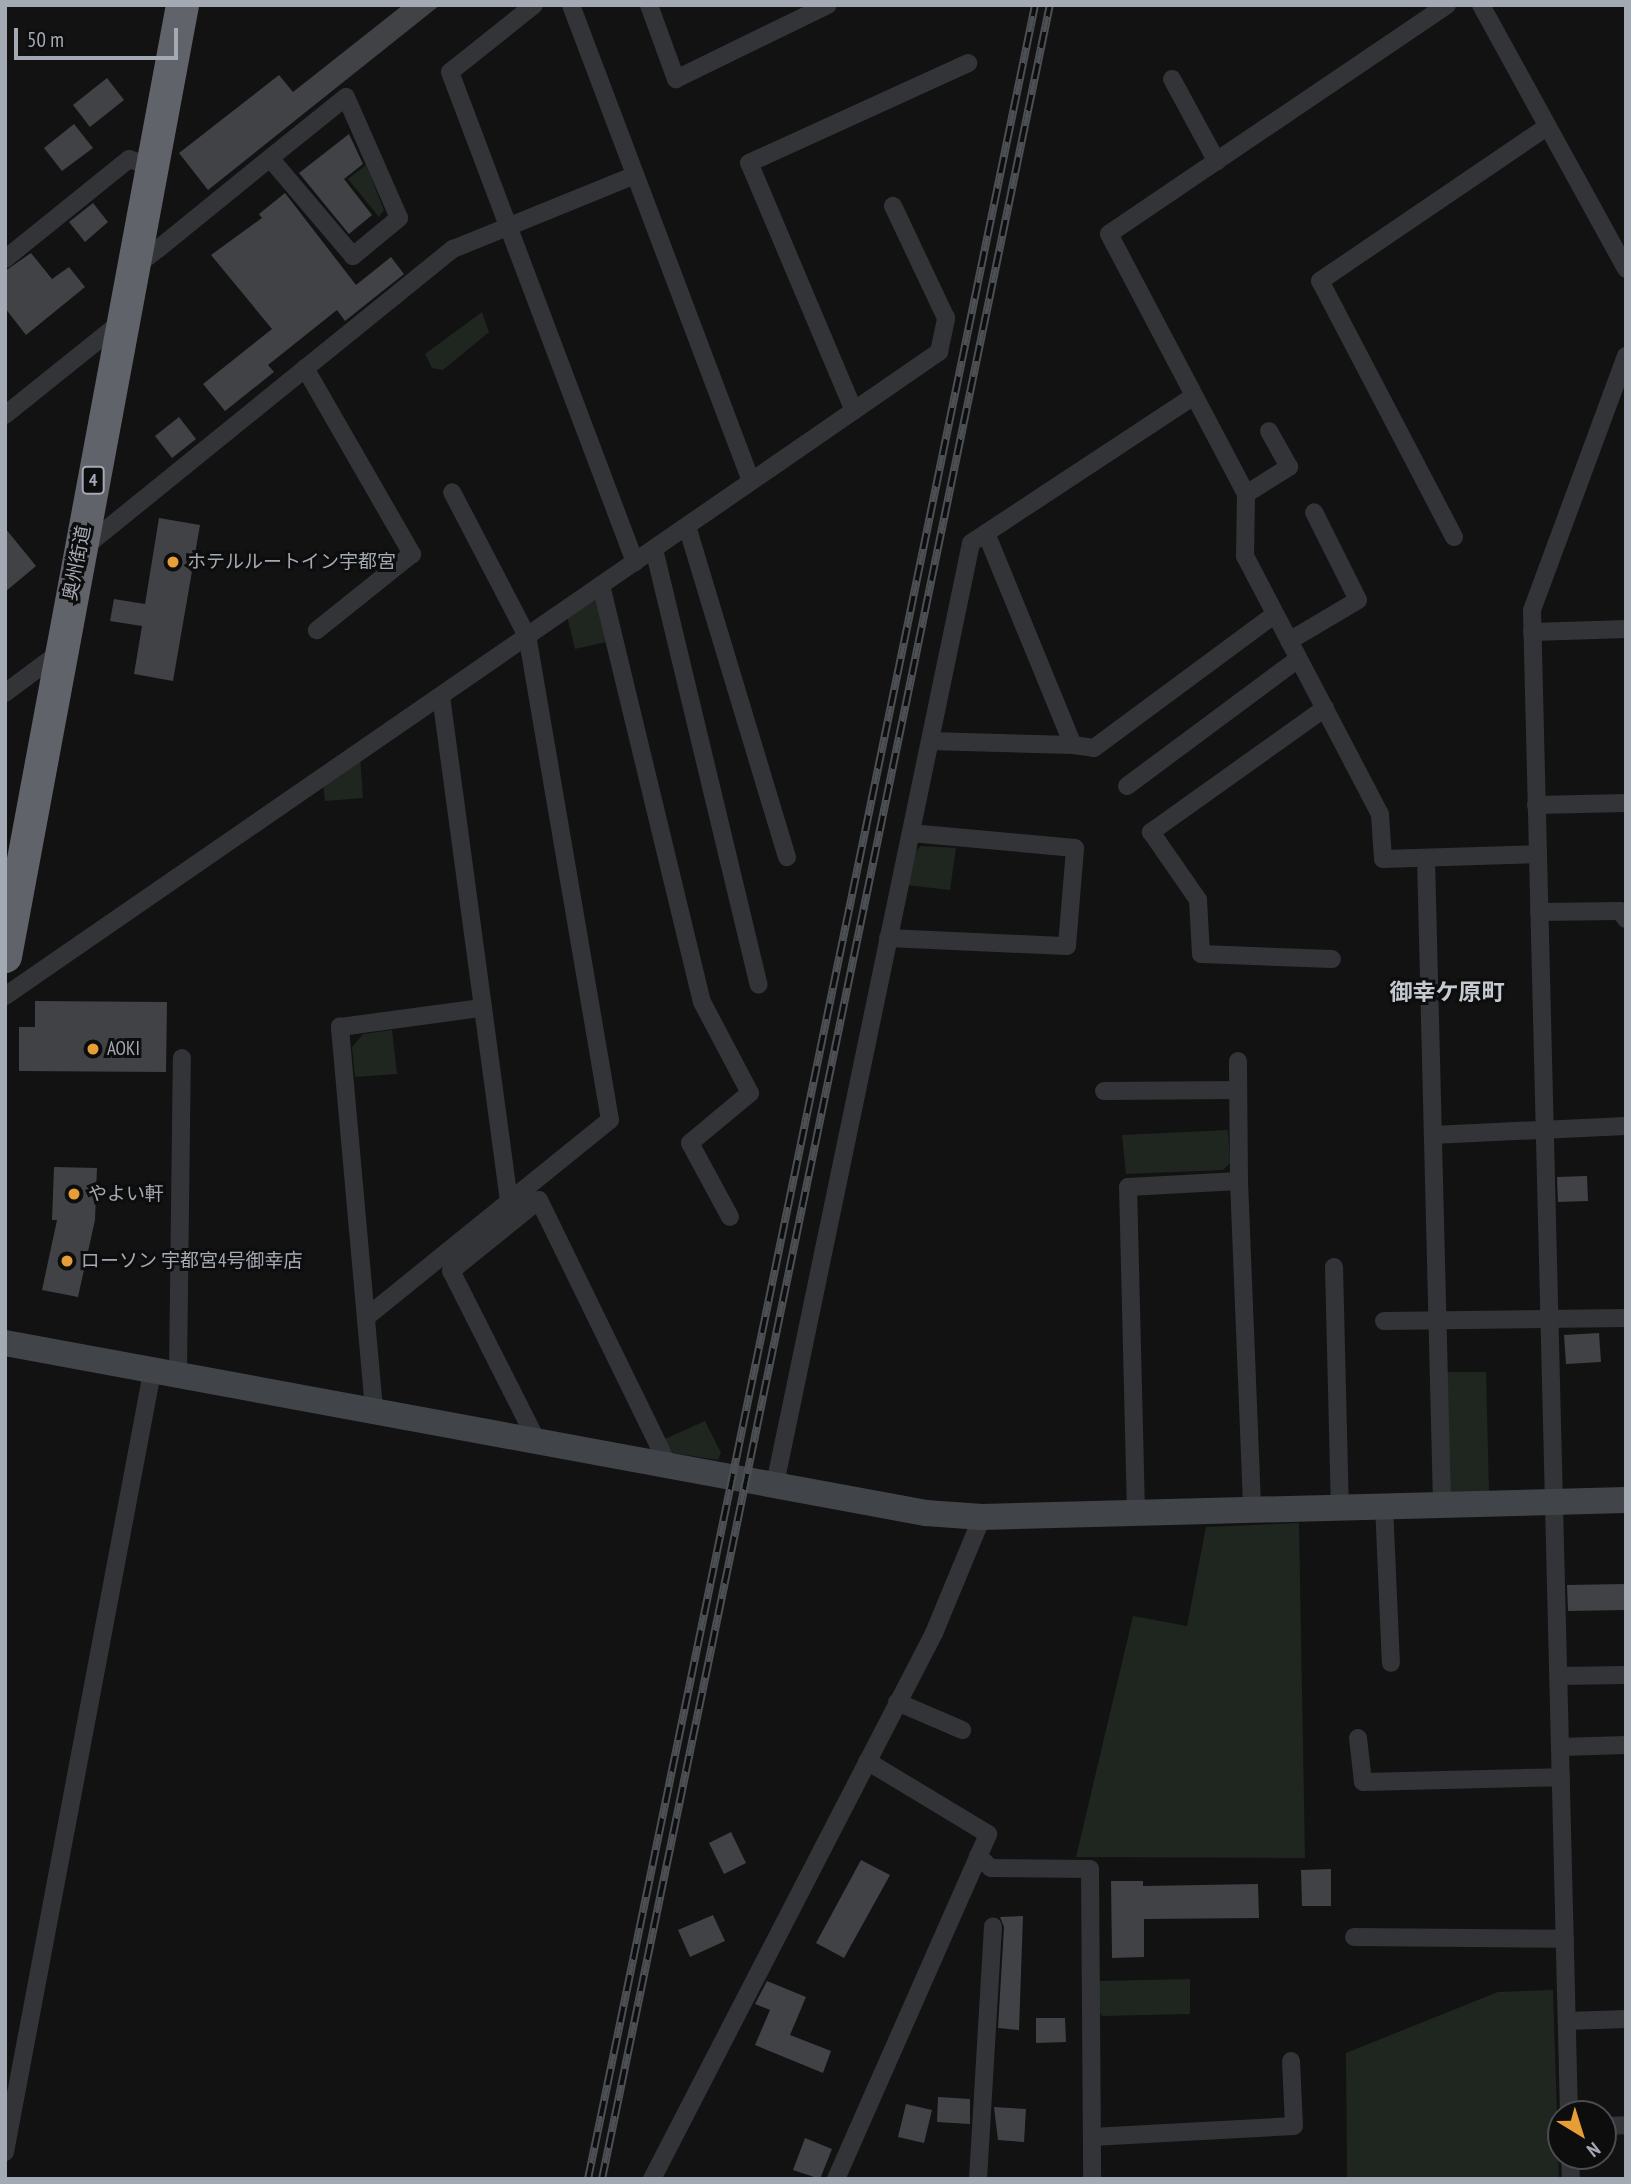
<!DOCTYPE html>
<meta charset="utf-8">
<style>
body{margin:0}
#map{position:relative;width:1631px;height:2184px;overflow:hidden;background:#121213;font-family:"PT Sans Narrow","Noto Sans JP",sans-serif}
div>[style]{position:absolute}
.green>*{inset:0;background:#1f261f}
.building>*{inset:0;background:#414246}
.street>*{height:18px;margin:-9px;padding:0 9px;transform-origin:9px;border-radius:9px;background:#333438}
.secondary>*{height:26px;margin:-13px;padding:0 13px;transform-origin:13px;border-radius:13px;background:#414448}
.highway>*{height:33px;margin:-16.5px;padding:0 16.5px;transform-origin:16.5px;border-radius:16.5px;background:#606369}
.rail>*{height:8px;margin-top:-4px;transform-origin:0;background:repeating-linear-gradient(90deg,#0d0d0e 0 16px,#4c4f53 0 32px);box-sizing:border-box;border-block:2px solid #4c4f53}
.dots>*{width:19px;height:19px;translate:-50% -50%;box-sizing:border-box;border:4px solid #0d0d0e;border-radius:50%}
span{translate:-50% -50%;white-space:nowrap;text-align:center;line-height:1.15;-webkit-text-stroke:6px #0d0d0e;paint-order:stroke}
.shield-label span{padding:2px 5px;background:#0d0d0e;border:2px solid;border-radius:5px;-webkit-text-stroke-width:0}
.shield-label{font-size:18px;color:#a4aab3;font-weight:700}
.poi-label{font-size:19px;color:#a4aab3}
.left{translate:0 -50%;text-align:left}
.street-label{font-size:19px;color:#a4aab3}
.quarter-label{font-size:23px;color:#c5c9d0;font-weight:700}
.frame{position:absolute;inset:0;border:7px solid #a4aab3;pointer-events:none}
.north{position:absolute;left:1547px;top:2100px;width:70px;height:70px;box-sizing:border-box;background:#0d0d0e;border:2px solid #494c50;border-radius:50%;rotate:142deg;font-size:19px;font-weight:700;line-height:28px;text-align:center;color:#a4aab3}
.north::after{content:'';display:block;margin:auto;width:24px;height:32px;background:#e79e36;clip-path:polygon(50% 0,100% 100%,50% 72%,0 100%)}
.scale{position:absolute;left:14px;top:28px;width:164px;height:32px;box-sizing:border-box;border:4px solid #a4aab3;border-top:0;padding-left:9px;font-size:21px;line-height:24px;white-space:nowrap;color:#a4aab3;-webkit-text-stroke:5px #0d0d0e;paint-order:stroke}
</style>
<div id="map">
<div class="green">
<div style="clip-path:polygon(366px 165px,384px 210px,379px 217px,348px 179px)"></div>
<div style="clip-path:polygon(482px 312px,489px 332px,443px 370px,432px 368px,425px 354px)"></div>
<div style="clip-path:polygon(588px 597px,597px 601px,606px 642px,575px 649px,566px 612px)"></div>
<div style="clip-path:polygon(360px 756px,363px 798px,325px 801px,323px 782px)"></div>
<div style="clip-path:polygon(921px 846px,956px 848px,950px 890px,906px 885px,911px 855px)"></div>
<div style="clip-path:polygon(392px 1030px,397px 1074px,355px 1077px,352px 1047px,363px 1034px)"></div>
<div style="clip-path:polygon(1228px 1130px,1230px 1163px,1223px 1170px,1126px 1174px,1122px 1135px)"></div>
<div style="clip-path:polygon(1445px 1372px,1486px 1372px,1489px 1493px,1446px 1493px)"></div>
<div style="clip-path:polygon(705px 1421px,721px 1453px,718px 1460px,673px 1453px,665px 1439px)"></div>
<div style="clip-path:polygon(1299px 1523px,1305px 1858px,1076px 1857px,1133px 1616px,1187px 1626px,1206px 1527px)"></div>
<div style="clip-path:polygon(1190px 1979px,1190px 2014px,1102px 2016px,1097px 2008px,1098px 1981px)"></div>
<div style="clip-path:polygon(1553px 1990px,1559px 2179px,1347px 2179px,1346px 2053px,1498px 1992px)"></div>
</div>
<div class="building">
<div style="clip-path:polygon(403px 5px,440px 5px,208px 190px,179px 153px,279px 75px,293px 92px)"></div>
<div style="clip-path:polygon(107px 78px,124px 100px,90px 127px,73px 105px)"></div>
<div style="clip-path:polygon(74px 124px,93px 148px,62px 171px,44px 148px)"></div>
<div style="clip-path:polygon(349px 134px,363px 164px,344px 179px,372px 215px,349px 234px,299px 173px)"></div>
<div style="clip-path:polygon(285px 193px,356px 285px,391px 257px,404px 274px,345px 321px,337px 310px,268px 365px,274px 372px,225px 411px,203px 384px,272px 329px,211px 255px,262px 218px,259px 214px)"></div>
<div style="clip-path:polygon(93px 203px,108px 222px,85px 242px,69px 222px)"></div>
<div style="clip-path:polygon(31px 253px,52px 279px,69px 267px,85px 287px,26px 335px,5px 308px,5px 271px)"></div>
<div style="clip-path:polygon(179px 417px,196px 439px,172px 458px,155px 436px)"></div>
<div style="clip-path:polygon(159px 518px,200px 525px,173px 681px,134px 674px,142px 626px,110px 621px,114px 599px,145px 604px)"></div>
<div style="clip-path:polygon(5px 528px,36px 566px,5px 592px)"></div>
<div style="clip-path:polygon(35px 1001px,167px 1002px,166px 1072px,19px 1071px,19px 1027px,35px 1027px)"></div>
<div style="clip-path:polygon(54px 1167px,97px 1168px,95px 1220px,78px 1297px,42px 1290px,57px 1220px,52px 1220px)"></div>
<div style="clip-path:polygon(1587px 1176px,1588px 1201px,1558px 1202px,1557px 1177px)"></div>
<div style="clip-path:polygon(1599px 1333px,1601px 1362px,1566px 1364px,1564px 1335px)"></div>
<div style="clip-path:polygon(1625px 1584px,1625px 1610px,1568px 1611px,1567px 1585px)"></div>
<div style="clip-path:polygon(731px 1832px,746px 1863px,724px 1874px,709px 1843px)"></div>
<div style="clip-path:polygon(861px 1860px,890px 1875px,844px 1958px,816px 1943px)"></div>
<div style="clip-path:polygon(1331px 1869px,1331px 1906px,1302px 1906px,1301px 1870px)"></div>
<div style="clip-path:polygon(1111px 1881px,1143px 1881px,1143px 1886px,1258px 1884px,1259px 1918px,1144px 1919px,1144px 1957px,1112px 1958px)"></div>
<div style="clip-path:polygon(713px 1915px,725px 1941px,690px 1957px,678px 1930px)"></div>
<div style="clip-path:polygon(1023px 1916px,1019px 2030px,998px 2028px,1004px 1927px,1000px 1917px)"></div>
<div style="clip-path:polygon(767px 1981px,806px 1997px,790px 2035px,831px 2051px,823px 2073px,755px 2045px,770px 2010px,755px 2004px)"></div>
<div style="clip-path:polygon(1036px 2018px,1065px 2018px,1066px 2042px,1036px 2043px)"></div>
<div style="clip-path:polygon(938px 2097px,970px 2099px,970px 2124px,937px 2122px)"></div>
<div style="clip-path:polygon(906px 2104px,932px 2110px,924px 2143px,898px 2137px)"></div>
<div style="clip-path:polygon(994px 2107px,1026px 2109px,1024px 2142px,998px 2140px)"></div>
<div style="clip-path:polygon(805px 2138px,832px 2149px,820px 2179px,793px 2170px)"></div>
</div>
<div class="street">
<div style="left:534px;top:5px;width:107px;rotate:141.4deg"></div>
<div style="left:450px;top:72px;width:524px;rotate:69.32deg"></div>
<div style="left:571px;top:5px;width:509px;rotate:69.29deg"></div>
<div style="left:649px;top:5px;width:79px;rotate:70deg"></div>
<div style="left:676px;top:79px;width:169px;rotate:-26deg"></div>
<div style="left:1447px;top:5px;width:408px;rotate:145.9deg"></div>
<div style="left:1109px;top:234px;width:294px;rotate:62.2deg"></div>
<div style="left:1246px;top:494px;width:62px;rotate:90.9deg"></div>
<div style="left:1245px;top:556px;width:291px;rotate:62.4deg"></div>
<div style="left:1380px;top:814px;width:45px;rotate:86.2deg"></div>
<div style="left:1383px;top:859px;width:155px;rotate:-1.8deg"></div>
<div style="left:1481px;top:5px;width:301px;rotate:61.2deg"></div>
<div style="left:1172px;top:79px;width:94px;rotate:61.5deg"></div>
<div style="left:5px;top:259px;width:159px;rotate:-38.9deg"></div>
<div style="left:129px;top:159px;width:24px;rotate:19deg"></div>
<div style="left:136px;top:266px;width:28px;rotate:-38deg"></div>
<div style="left:158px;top:249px;width:144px;rotate:-39.1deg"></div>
<div style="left:270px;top:158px;width:97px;rotate:-38.8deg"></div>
<div style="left:346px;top:97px;width:132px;rotate:66.3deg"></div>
<div style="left:399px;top:218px;width:60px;rotate:140.4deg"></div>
<div style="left:353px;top:256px;width:128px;rotate:-130.3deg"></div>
<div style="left:305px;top:368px;width:215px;rotate:60.1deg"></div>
<div style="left:412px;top:554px;width:122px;rotate:141.3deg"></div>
<div style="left:854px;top:411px;width:269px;rotate:-112.9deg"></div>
<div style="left:749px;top:163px;width:241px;rotate:-24.5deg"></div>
<div style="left:5px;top:415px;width:147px;rotate:-38.7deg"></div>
<div style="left:1246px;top:494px;width:51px;rotate:-32.1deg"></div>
<div style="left:1289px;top:467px;width:41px;rotate:-119.1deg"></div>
<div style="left:687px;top:526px;width:346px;rotate:73.2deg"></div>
<div style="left:986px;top:533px;width:229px;rotate:67.7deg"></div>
<div style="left:1073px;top:745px;width:21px;rotate:8deg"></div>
<div style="left:1094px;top:748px;width:225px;rotate:-36.5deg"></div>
<div style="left:1454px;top:537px;width:289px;rotate:-117.6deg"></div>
<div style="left:1320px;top:281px;width:274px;rotate:-34.2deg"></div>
<div style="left:654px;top:549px;width:448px;rotate:76.5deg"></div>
<div style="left:81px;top:550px;width:479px;rotate:-39deg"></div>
<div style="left:453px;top:249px;width:196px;rotate:-22.1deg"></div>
<div style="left:601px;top:585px;width:429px;rotate:76.4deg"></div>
<div style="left:702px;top:1002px;width:103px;rotate:62.2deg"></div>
<div style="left:750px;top:1093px;width:78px;rotate:140.2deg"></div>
<div style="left:690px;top:1143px;width:84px;rotate:61.6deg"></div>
<div style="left:1532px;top:632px;width:94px;rotate:-1.8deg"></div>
<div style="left:1289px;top:641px;width:80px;rotate:-30.7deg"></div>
<div style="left:1358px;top:600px;width:98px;rotate:-116.6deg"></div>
<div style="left:5px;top:693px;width:69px;rotate:-36.7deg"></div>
<div style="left:441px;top:696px;width:510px;rotate:82.33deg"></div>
<div style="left:1325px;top:708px;width:214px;rotate:144.5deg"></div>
<div style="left:1151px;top:832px;width:83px;rotate:55.3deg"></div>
<div style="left:1198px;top:900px;width:54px;rotate:86.8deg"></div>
<div style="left:1201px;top:954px;width:131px;rotate:2.2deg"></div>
<div style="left:930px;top:741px;width:143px;rotate:1.6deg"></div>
<div style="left:1127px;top:786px;width:213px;rotate:-36.6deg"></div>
<div style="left:1536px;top:805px;width:90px;rotate:-1.3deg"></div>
<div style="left:1426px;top:858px;width:645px;rotate:88.58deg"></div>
<div style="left:1539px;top:912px;width:81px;rotate:-0.7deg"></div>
<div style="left:1620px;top:911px;width:10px;rotate:53deg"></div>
<div style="left:888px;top:938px;width:179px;rotate:2.6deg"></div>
<div style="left:1067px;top:946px;width:98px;rotate:-85.3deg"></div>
<div style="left:1075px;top:848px;width:165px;rotate:-174.8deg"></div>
<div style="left:5px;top:996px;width:1135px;rotate:-34.59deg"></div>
<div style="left:939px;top:352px;width:35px;rotate:-78deg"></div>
<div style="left:946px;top:318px;width:124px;rotate:-115.3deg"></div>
<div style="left:1104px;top:1091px;width:134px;rotate:-0.4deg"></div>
<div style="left:1433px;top:1135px;width:193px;rotate:-2.7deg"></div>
<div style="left:1239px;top:1181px;width:328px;rotate:87.7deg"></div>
<div style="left:1334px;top:1267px;width:239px;rotate:88.6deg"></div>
<div style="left:369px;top:1315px;width:310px;rotate:-39deg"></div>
<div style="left:610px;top:1120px;width:491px;rotate:-99.7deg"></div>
<div style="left:527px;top:636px;width:162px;rotate:-117.5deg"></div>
<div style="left:1384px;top:1321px;width:242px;rotate:-0.7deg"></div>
<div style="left:178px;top:1372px;width:314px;rotate:-89.3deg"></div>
<div style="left:374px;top:1409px;width:384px;rotate:-95.1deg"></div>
<div style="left:340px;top:1027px;width:141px;rotate:-7.7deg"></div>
<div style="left:536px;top:1439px;width:188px;rotate:-116.8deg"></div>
<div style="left:451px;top:1271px;width:113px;rotate:-38.9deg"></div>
<div style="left:539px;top:1200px;width:294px;rotate:64deg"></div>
<div style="left:775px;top:1484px;width:961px;rotate:-78.23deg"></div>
<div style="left:971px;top:543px;width:267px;rotate:-33.4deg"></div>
<div style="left:1384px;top:1505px;width:158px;rotate:87.5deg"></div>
<div style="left:1136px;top:1512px;width:325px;rotate:-91.4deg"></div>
<div style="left:1128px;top:1187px;width:111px;rotate:-3.1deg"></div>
<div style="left:1239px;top:1181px;width:120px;rotate:-90.5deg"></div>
<div style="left:1559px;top:1676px;width:67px;rotate:-0.9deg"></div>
<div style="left:897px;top:1702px;width:71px;rotate:23.3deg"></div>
<div style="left:1358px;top:1738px;width:44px;rotate:83.5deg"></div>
<div style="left:1363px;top:1782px;width:198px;rotate:-1.4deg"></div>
<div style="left:1561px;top:1747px;width:65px;rotate:-1.8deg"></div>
<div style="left:978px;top:1856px;width:18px;rotate:43deg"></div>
<div style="left:991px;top:1868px;width:99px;rotate:0.6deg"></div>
<div style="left:1090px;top:1869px;width:310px;rotate:89.6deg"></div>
<div style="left:1354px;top:1937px;width:211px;rotate:0.5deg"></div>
<div style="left:1567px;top:2021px;width:59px;rotate:-1.9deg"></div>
<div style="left:1569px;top:2114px;width:1504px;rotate:-91.41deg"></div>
<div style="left:1532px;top:610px;width:271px;rotate:-69.7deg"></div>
<div style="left:1603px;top:2126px;width:23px;rotate:-2deg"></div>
<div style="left:1092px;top:2137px;width:202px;rotate:-3.1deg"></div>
<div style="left:1294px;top:2126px;width:65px;rotate:-92.6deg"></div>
<div style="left:5px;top:2152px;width:799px;rotate:-79.32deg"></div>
<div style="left:1570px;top:2156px;width:23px;rotate:88deg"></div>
<div style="left:652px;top:2179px;width:615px;rotate:-62.68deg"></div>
<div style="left:934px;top:1633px;width:126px;rotate:-67.5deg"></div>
<div style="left:836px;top:2179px;width:377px;rotate:-66.2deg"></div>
<div style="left:988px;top:1834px;width:141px;rotate:-148.9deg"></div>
<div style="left:978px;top:2179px;width:253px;rotate:-86.6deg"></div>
</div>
<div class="secondary">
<div style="left:5px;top:1343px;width:937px;rotate:10.46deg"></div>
<div style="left:926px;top:1513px;width:56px;rotate:4.1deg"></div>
<div style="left:982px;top:1517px;width:644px;rotate:-1.51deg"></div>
</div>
<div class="highway">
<div style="left:5px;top:956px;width:967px;rotate:-79.46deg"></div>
</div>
<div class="rail">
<div style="left:588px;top:2179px;width:2219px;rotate:-78.38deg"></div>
<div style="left:602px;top:2179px;width:2220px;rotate:-78.36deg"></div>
</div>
<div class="dots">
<div style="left:173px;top:562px;background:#e79e36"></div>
<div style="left:93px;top:1049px;background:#e79e36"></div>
<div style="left:74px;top:1194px;background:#e79e36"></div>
<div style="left:67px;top:1261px;background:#e79e36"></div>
</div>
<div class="shield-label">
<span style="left:93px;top:480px">4</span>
</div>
<div class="poi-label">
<span class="left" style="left:187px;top:562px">ホテルルートイン宇都宮</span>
<span class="left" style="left:107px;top:1049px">AOKI</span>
<span class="left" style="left:88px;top:1194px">やよい軒</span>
<span class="left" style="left:81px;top:1261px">ローソン 宇都宮4号御幸店</span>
</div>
<div class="street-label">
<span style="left:77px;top:563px;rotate:-79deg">奥州街道</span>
</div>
<div class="quarter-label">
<span style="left:1447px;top:992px">御幸ケ原町</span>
</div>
<div class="frame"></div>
<div class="north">N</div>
<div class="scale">50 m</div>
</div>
